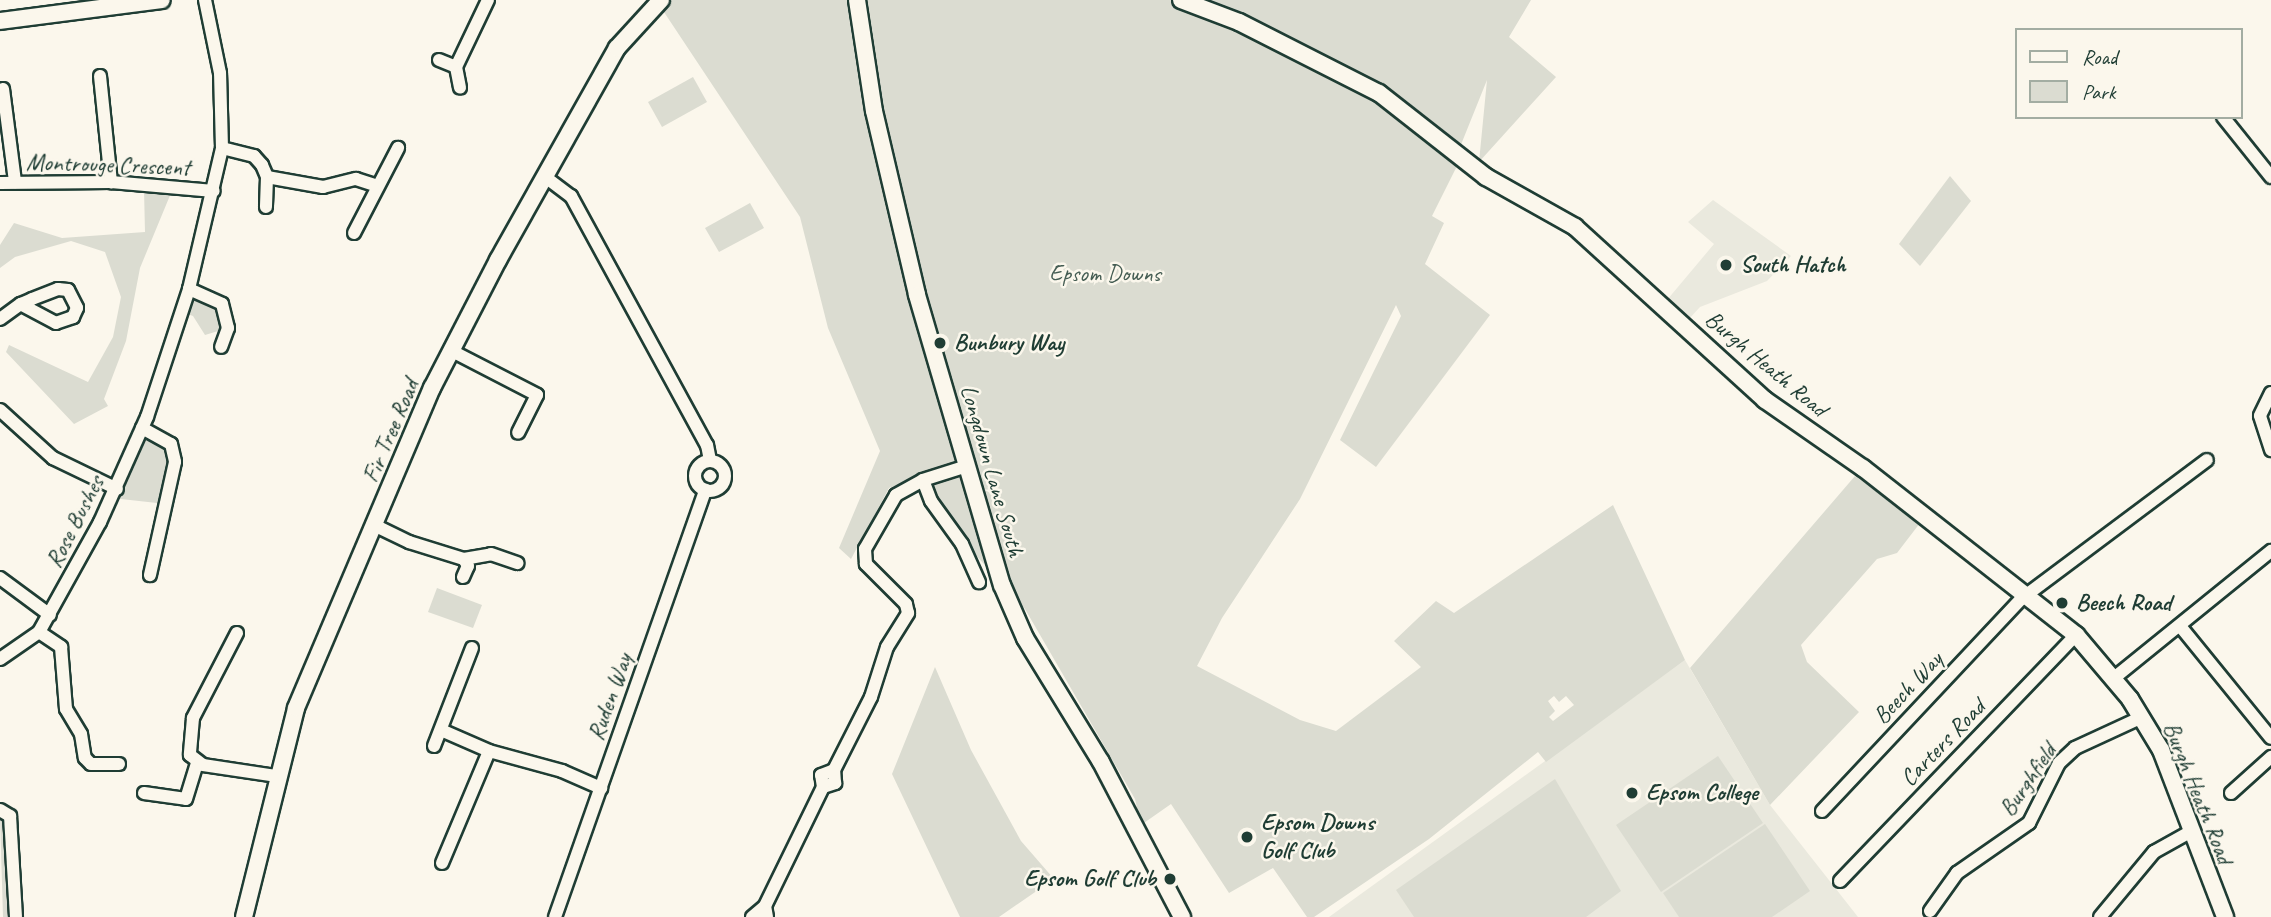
<!DOCTYPE html>
<style>
body{margin:0}
#map{position:relative;width:2271px;height:917px;overflow:hidden;background:#fbf7ec;font-family:Caveat,sans-serif}
div>[style]{position:absolute}
.built>*{inset:0;background:#eae9de}
.green>*{inset:0;background:#dbdcd1}
.roads{filter:drop-shadow(2px 0 #1f3d34) drop-shadow(-2px 0 #1f3d34) drop-shadow(0 2px #1f3d34) drop-shadow(0 -2px #1f3d34)}
.minor>*{height:12px;margin:-6px;padding:0 6px;transform-origin:6px;border-radius:6px;background:#fbf7ec}
.minor>.ring{margin:-6px;padding:0;box-sizing:content-box;background:none;border:12px solid #fbf7ec;border-radius:50%}
.secondary>*{height:16px;margin:-8px;padding:0 8px;transform-origin:8px;border-radius:8px;background:#fbf7ec}
.dots>*{width:19px;height:19px;translate:-50% -50%;box-sizing:border-box;border:4px solid #fbf7ec;border-radius:50%}
span{translate:-50% -50%;white-space:nowrap;text-align:center;line-height:1.15;-webkit-text-stroke:5px #fbf7ec;paint-order:stroke}
.street-label{font-size:24px;color:#1f3d34}
.poi-label{font-size:24px;color:#1f3d34;font-weight:700}
.left{translate:0 -50%;text-align:left}
.right{translate:-100% -50%;text-align:right}
.park-label{font-size:24px;color:#455d53}
.legend{position:absolute;left:2015px;top:28px;width:228px;height:91px;box-sizing:border-box;background:#fbf7ec;border:2px solid #a3ada2;margin:0;padding:9px 12px;list-style:none;font-size:21px;color:#1f3d34}
.legend li{display:flex;align-items:center;gap:14px;height:35px}
.legend b{width:35px;border:2px solid #a3ada2}
</style>
<div id="map">
<div class="built">
<div style="clip-path:polygon(1713px 200px,1791px 256px,1767px 281px,1700px 307px,1688px 320px,1667px 300px,1714px 244px,1688px 222px)"></div>
<div style="clip-path:polygon(1685px 660px,1770px 805px,1858px 917px,1329px 917px)"></div>
</div>
<div class="green">
<div style="clip-path:polygon(evenodd,656px 0,1531px 0,1509px 37px,1556px 77px,1479px 162px,1487px 80px,1454px 162px,1457px 166px,1432px 216px,1444px 223px,1425px 264px,1490px 315px,1376px 467px,1340px 440px,1401px 316px,1396px 305px,1300px 499px,1222px 618px,1197px 666px,1300px 720px,1336px 731px,1421px 667px,1394px 641px,1436px 601px,1454px 613px,1613px 505px,1685px 660px,1546px 762px,1538px 752px,1429px 839px,1314px 917px,1307px 917px,1273px 868px,1229px 893px,1171px 804px,1141px 825px,1135px 799px,1025px 609px,908px 481px,889px 488px,851px 559px,839px 548px,880px 451px,828px 328px,800px 217px,656px 0,1554px 696px,1559px 702px,1566px 696px,1574px 705px,1553px 721px,1549px 717px,1555px 711px,1548px 701px,1554px 696px)"></div>
<div style="clip-path:polygon(693px 77px,707px 102px,662px 127px,648px 102px)"></div>
<div style="clip-path:polygon(1950px 176px,1971px 201px,1920px 266px,1899px 244px)"></div>
<div style="clip-path:polygon(144px 190px,171px 193px,140px 268px,126px 341px,104px 399px,108px 406px,74px 424px,6px 352px,9px 345px,88px 382px,113px 337px,121px 297px,105px 252px,71px 241px,15px 257px,0 268px,0 245px,14px 223px,62px 238px,145px 232px)"></div>
<div style="clip-path:polygon(750px 203px,764px 228px,719px 252px,705px 228px)"></div>
<div style="clip-path:polygon(189px 289px,215px 297px,228px 328px,205px 335px,193px 316px,182px 312px)"></div>
<div style="clip-path:polygon(142px 428px,171px 444px,166px 504px,112px 498px)"></div>
<div style="clip-path:polygon(1855px 476px,1920px 523px,1897px 553px,1877px 559px,1801px 645px,1807px 662px,1859px 712px,1770px 805px,1690px 668px)"></div>
<div style="clip-path:polygon(437px 588px,482px 605px,473px 628px,428px 612px)"></div>
<div style="clip-path:polygon(935px 667px,971px 750px,1021px 841px,1054px 879px,999px 917px,960px 917px,892px 774px)"></div>
<div style="clip-path:polygon(1718px 756px,1763px 823px,1661px 892px,1616px 825px)"></div>
<div style="clip-path:polygon(1555px 779px,1621px 891px,1586px 917px,1414px 917px,1396px 890px)"></div>
<div style="clip-path:polygon(0 816px,5px 820px,12px 917px,3px 917px)"></div>
<div style="clip-path:polygon(1765px 824px,1810px 891px,1772px 917px,1679px 917px,1663px 893px)"></div>
</div>
<div class="roads">
<div class="minor">
<div style="left:439px;top:60px;width:18px;rotate:22deg"></div>
<div style="left:456px;top:67px;width:74px;rotate:-64.5deg"></div>
<div style="left:456px;top:67px;width:21px;rotate:79deg"></div>
<div style="left:100px;top:76px;width:107px;rotate:84.1deg"></div>
<div style="left:3px;top:89px;width:94px;rotate:82.6deg"></div>
<div style="left:2223px;top:117px;width:77px;rotate:51.3deg"></div>
<div style="left:222px;top:148px;width:33px;rotate:14deg"></div>
<div style="left:254px;top:156px;width:12px;rotate:48deg"></div>
<div style="left:262px;top:165px;width:13px;rotate:67deg"></div>
<div style="left:267px;top:177px;width:30px;rotate:92deg"></div>
<div style="left:544px;top:176px;width:34px;rotate:37deg"></div>
<div style="left:571px;top:196px;width:284px;rotate:61.4deg"></div>
<div style="left:707px;top:445px;width:15px;rotate:79deg"></div>
<div style="left:267px;top:177px;width:57px;rotate:10.1deg"></div>
<div style="left:323px;top:187px;width:34px;rotate:-14deg"></div>
<div style="left:356px;top:179px;width:22px;rotate:18deg"></div>
<div style="left:0;top:183px;width:111px;rotate:-0.5deg"></div>
<div style="left:111px;top:182px;width:103px;rotate:5deg"></div>
<div style="left:354px;top:233px;width:96px;rotate:-62.6deg"></div>
<div style="left:189px;top:289px;width:36px;rotate:24deg"></div>
<div style="left:222px;top:304px;width:25px;rotate:76deg"></div>
<div style="left:228px;top:328px;width:20px;rotate:110deg"></div>
<div style="left:0;top:319px;width:26px;rotate:-36deg"></div>
<div style="left:21px;top:304px;width:12px;rotate:-24deg"></div>
<div style="left:32px;top:299px;width:28px;rotate:-21deg"></div>
<div style="left:58px;top:289px;width:10px;rotate:6deg"></div>
<div style="left:68px;top:290px;width:20px;rotate:63deg"></div>
<div style="left:77px;top:308px;width:10px;rotate:114deg"></div>
<div style="left:73px;top:317px;width:18px;rotate:161deg"></div>
<div style="left:56px;top:323px;width:40px;rotate:-152deg"></div>
<div style="left:450px;top:350px;width:98px;rotate:27.3deg"></div>
<div style="left:537px;top:395px;width:42px;rotate:116.6deg"></div>
<div style="left:2271px;top:393px;width:25px;rotate:116deg"></div>
<div style="left:2260px;top:416px;width:36px;rotate:72deg"></div>
<div style="left:0;top:410px;width:72px;rotate:42.2deg"></div>
<div style="left:53px;top:458px;width:71px;rotate:25.8deg"></div>
<div style="left:142px;top:428px;width:33px;rotate:29deg"></div>
<div style="left:171px;top:444px;width:18px;rotate:77deg"></div>
<div style="left:175px;top:462px;width:116px;rotate:102.5deg"></div>
<div class="ring" style="left:695px;top:461px;width:18px;height:18px"></div>
<div style="left:923px;top:480px;width:22px;rotate:69deg"></div>
<div style="left:931px;top:501px;width:53px;rotate:54.2deg"></div>
<div style="left:962px;top:544px;width:42px;rotate:65.9deg"></div>
<div style="left:376px;top:526px;width:37px;rotate:26deg"></div>
<div style="left:409px;top:542px;width:58px;rotate:17.2deg"></div>
<div style="left:464px;top:559px;width:27px;rotate:-10deg"></div>
<div style="left:491px;top:554px;width:28px;rotate:19deg"></div>
<div style="left:463px;top:577px;width:12px;rotate:-66deg"></div>
<div style="left:468px;top:566px;width:8px;rotate:-120deg"></div>
<div style="left:0;top:578px;width:62px;rotate:36.5deg"></div>
<div style="left:2180px;top:626px;width:144px;rotate:50.9deg"></div>
<div style="left:39px;top:632px;width:27px;rotate:34deg"></div>
<div style="left:61px;top:647px;width:62px;rotate:85.4deg"></div>
<div style="left:66px;top:709px;width:29px;rotate:59deg"></div>
<div style="left:81px;top:734px;width:24px;rotate:81deg"></div>
<div style="left:85px;top:758px;width:8px;rotate:45deg"></div>
<div style="left:91px;top:764px;width:28px"></div>
<div style="left:237px;top:633px;width:96px;rotate:117.4deg"></div>
<div style="left:193px;top:718px;width:37px;rotate:95deg"></div>
<div style="left:190px;top:755px;width:16px;rotate:38deg"></div>
<div style="left:203px;top:765px;width:75px;rotate:8.5deg"></div>
<div style="left:0;top:659px;width:47px;rotate:-34.7deg"></div>
<div style="left:39px;top:632px;width:126px;rotate:-61deg"></div>
<div style="left:100px;top:522px;width:115px;rotate:-65.9deg"></div>
<div style="left:147px;top:417px;width:135px;rotate:-71.8deg"></div>
<div style="left:189px;top:289px;width:145px;rotate:-76.8deg"></div>
<div style="left:222px;top:148px;width:75px;rotate:-91.5deg"></div>
<div style="left:220px;top:73px;width:75px;rotate:-101.6deg"></div>
<div style="left:2114px;top:678px;width:202px;rotate:-39deg"></div>
<div style="left:441px;top:730px;width:52px;rotate:23.6deg"></div>
<div style="left:434px;top:746px;width:105px;rotate:-68.8deg"></div>
<div style="left:823px;top:787px;width:13px;rotate:-18deg"></div>
<div style="left:835px;top:783px;width:13px;rotate:-94deg"></div>
<div style="left:834px;top:770px;width:82px;rotate:-63.1deg"></div>
<div style="left:871px;top:697px;width:52px;rotate:-72.3deg"></div>
<div style="left:887px;top:647px;width:40px;rotate:-58deg"></div>
<div style="left:908px;top:613px;width:9px;rotate:-103deg"></div>
<div style="left:906px;top:604px;width:57px;rotate:-135deg"></div>
<div style="left:866px;top:564px;width:15px;rotate:-94deg"></div>
<div style="left:865px;top:549px;width:62px;rotate:-60.1deg"></div>
<div style="left:896px;top:495px;width:31px;rotate:-29deg"></div>
<div style="left:923px;top:480px;width:46px;rotate:-17.7deg"></div>
<div style="left:144px;top:793px;width:42px;rotate:8.1deg"></div>
<div style="left:186px;top:799px;width:38px;rotate:-73deg"></div>
<div style="left:2231px;top:793px;width:54px;rotate:-42deg"></div>
<div style="left:0;top:810px;width:12px;rotate:31deg"></div>
<div style="left:10px;top:816px;width:101px;rotate:86.6deg"></div>
<div style="left:1822px;top:811px;width:291px;rotate:-46.8deg"></div>
<div style="left:2021px;top:599px;width:232px;rotate:-36.8deg"></div>
<div style="left:442px;top:863px;width:121px;rotate:-67.2deg"></div>
<div style="left:489px;top:751px;width:76px;rotate:15.3deg"></div>
<div style="left:562px;top:771px;width:43px;rotate:23.6deg"></div>
<div style="left:1840px;top:881px;width:341px;rotate:-46.2deg"></div>
<div style="left:1930px;top:911px;width:47px;rotate:-54.6deg"></div>
<div style="left:1957px;top:873px;width:88px;rotate:-34.8deg"></div>
<div style="left:2029px;top:823px;width:67px;rotate:-63.4deg"></div>
<div style="left:2059px;top:763px;width:22px;rotate:-43deg"></div>
<div style="left:2075px;top:748px;width:74px;rotate:-24.8deg"></div>
<div style="left:555px;top:917px;width:453px;rotate:-70.6deg"></div>
<div style="left:752px;top:917px;width:17px;rotate:-40deg"></div>
<div style="left:767px;top:917px;width:11px;rotate:-100deg"></div>
<div style="left:765px;top:906px;width:132px;rotate:-64deg"></div>
<div style="left:823px;top:787px;width:12px;rotate:-99deg"></div>
<div style="left:821px;top:775px;width:14px;rotate:-21deg"></div>
<div style="left:2100px;top:917px;width:85px;rotate:-50.3deg"></div>
<div style="left:2154px;top:852px;width:41px;rotate:-29.1deg"></div>
</div>
<div class="secondary">
<div style="left:857px;top:0;width:112px;rotate:81.3deg"></div>
<div style="left:874px;top:111px;width:189px;rotate:76.8deg"></div>
<div style="left:917px;top:295px;width:302px;rotate:73.7deg"></div>
<div style="left:1002px;top:585px;width:58px;rotate:66.5deg"></div>
<div style="left:1025px;top:638px;width:145px;rotate:58.5deg"></div>
<div style="left:1101px;top:762px;width:175px;rotate:62.4deg"></div>
<div style="left:1181px;top:0;width:62px;rotate:20.8deg"></div>
<div style="left:1239px;top:22px;width:157px;rotate:26.9deg"></div>
<div style="left:1379px;top:93px;width:136px;rotate:38.1deg"></div>
<div style="left:1486px;top:177px;width:102px;rotate:29.3deg"></div>
<div style="left:1575px;top:227px;width:257px;rotate:42.3deg"></div>
<div style="left:1765px;top:400px;width:119px;rotate:34.8deg"></div>
<div style="left:1863px;top:468px;width:271px;rotate:38.1deg"></div>
<div style="left:2076px;top:635px;width:84px;rotate:49.8deg"></div>
<div style="left:2130px;top:699px;width:60px;rotate:58.7deg"></div>
<div style="left:2161px;top:750px;width:179px;rotate:69deg"></div>
<div style="left:0;top:21px;width:163px;rotate:-7.4deg"></div>
<div style="left:244px;top:917px;width:215px;rotate:-76deg"></div>
<div style="left:296px;top:708px;width:348px;rotate:-67deg"></div>
<div style="left:432px;top:388px;width:144px;rotate:-62.7deg"></div>
<div style="left:498px;top:260px;width:243px;rotate:-60.7deg"></div>
<div style="left:617px;top:48px;width:65px;rotate:-47.5deg"></div>
</div>
</div>
<div class="dots">
<div style="left:1726px;top:265px;background:#1f3d34"></div>
<div style="left:940px;top:343px;background:#1f3d34"></div>
<div style="left:2062px;top:603px;background:#1f3d34"></div>
<div style="left:1632px;top:793px;background:#1f3d34"></div>
<div style="left:1247px;top:837px;background:#1f3d34"></div>
<div style="left:1170px;top:879px;background:#1f3d34"></div>
</div>
<div class="street-label">
<span style="left:108px;top:165px;rotate:2deg">Montrouge Crescent</span>
<span style="left:1766px;top:364px;rotate:40deg">Burgh Heath Road</span>
<span style="left:391px;top:431px;rotate:-67deg">Fir Tree Road</span>
<span style="left:992px;top:471px;rotate:74deg">Longdown Lane South</span>
<span style="left:75px;top:522px;rotate:-63deg">Rose Bushes</span>
<span style="left:1908px;top:688px;rotate:-47deg">Beech Way</span>
<span style="left:610px;top:697px;rotate:-71deg">Ruden Way</span>
<span style="left:1943px;top:743px;rotate:-46deg">Carters Road</span>
<span style="left:2028px;top:780px;rotate:-56deg">Burghfield</span>
<span style="left:2198px;top:793px;rotate:68deg">Burgh Heath Road</span>
</div>
<div class="poi-label">
<span class="left" style="left:1740px;top:265px">South Hatch</span>
<span class="left" style="left:954px;top:343px">Bunbury Way</span>
<span class="left" style="left:2076px;top:603px">Beech Road</span>
<span class="left" style="left:1646px;top:793px">Epsom College</span>
<span class="left" style="left:1261px;top:837px">Epsom Downs<br>Golf Club</span>
<span class="right" style="left:1156px;top:879px">Epsom Golf Club</span>
</div>
<div class="park-label">
<span style="left:1105px;top:274px">Epsom Downs</span>
</div>
<ul class="legend">
<li><b style="height:9px;background:#fbf7ec"></b>Road</li>
<li><b style="height:19px;background:#dbdcd1"></b>Park</li>
</ul>
</div>
